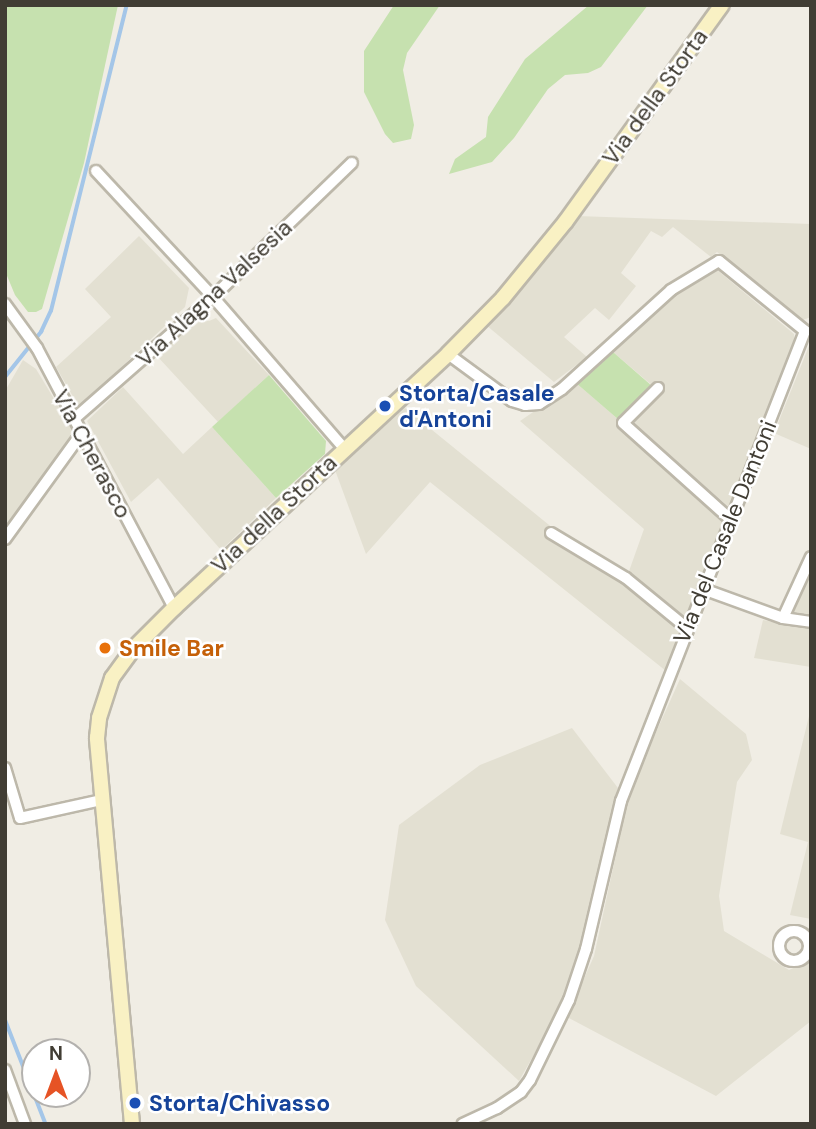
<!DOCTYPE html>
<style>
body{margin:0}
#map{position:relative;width:816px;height:1129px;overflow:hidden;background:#f0ede4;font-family:"DM Sans",sans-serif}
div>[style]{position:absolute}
.residential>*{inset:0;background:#e3e0d2}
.green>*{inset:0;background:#c6e1af}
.stream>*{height:3.5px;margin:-1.75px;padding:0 1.75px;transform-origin:1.75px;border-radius:1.75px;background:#a4c6e8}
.roads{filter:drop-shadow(2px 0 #bdb8aa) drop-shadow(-2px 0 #bdb8aa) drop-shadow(0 2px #bdb8aa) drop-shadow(0 -2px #bdb8aa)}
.street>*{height:10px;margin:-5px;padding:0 5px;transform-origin:5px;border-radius:5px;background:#fff}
.street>.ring{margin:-5px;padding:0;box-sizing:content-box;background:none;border:10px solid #fff;border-radius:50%}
.secondary>*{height:14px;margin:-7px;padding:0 7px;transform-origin:7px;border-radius:7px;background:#f9f1c4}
.dots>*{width:19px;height:19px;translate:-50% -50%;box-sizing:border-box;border:4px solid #fff;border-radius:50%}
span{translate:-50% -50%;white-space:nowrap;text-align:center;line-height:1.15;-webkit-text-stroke:5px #fff;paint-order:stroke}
.street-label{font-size:23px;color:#413d34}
.transit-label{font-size:23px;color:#164399;font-weight:700}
.left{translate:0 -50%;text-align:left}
.food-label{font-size:23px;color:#c56008;font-weight:700}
.frame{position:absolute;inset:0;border:7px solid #413d34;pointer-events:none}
.north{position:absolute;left:21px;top:1038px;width:70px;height:70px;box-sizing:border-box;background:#fff;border:2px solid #b3b1ae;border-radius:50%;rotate:0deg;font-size:19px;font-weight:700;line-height:28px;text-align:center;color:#413d34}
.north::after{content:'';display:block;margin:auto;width:24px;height:32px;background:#e65325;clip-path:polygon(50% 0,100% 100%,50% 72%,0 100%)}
</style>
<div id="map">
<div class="residential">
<div style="clip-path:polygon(577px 216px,811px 224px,811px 317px,800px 321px,717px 252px,711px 257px,673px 227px,662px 237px,651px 231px,621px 273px,636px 286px,609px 320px,595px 308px,564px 337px,587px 357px,554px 382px,486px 325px,523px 287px)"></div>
<div style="clip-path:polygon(139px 236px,189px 288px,185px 307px,79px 407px,56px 367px,111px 317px,85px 289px)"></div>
<div style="clip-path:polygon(716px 269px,794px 334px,795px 343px,729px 507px,633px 424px,661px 393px,613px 352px,664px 303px)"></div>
<div style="clip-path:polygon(197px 317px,209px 321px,216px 318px,269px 375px,218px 422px,157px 356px)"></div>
<div style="clip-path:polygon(811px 341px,811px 449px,774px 433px)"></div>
<div style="clip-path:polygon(23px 360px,36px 369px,74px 432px,5px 527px,5px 391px)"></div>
<div style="clip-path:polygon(576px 383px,619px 420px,617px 425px,724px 520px,685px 618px,628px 574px,644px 529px,520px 421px)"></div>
<div style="clip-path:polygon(123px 387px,183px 454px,212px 427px,276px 498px,221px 550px,158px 478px,131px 502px,87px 421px)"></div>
<div style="clip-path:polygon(405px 408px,554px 529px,548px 537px,621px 581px,680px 628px,666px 671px,430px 482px,366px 554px,335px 470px)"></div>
<div style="clip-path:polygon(811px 572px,811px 617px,792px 614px)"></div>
<div style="clip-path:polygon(763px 620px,811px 629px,811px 667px,754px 658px)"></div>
<div style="clip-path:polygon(680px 679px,746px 734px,752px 760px,737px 782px,719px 896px,724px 931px,789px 970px,811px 960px,811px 1021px,716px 1096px,567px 1017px,594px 956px,630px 790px)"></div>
<div style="clip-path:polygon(811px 708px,811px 919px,790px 915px,808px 842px,780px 834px)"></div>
<div style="clip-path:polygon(572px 728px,618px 788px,574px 977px,558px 1012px,519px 1081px,416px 986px,385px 920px,399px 825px,480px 765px)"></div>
</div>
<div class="green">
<div style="clip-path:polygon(5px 5px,118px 5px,84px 163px,42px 309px,36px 312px,28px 312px,15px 295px,5px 271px)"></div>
<div style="clip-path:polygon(394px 5px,440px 5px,407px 53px,403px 70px,414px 125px,411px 139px,393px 143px,385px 134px,364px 92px,364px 51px)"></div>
<div style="clip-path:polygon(589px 5px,648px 5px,601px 67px,588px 73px,565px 75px,548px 89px,514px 138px,492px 162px,449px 174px,455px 159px,486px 137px,488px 117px,525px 59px)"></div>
<div style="clip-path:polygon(613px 352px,652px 386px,619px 420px,576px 383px)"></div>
<div style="clip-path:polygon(269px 375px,326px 441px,325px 454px,276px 498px,212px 427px)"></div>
</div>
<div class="stream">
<div style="left:5px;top:377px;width:58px;rotate:-51.3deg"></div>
<div style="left:41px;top:332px;width:23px;rotate:-65deg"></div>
<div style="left:51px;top:311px;width:315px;rotate:-76.1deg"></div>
<div style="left:5px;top:1019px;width:113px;rotate:68.7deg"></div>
</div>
<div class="roads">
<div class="street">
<div style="left:96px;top:171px;width:172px;rotate:47.1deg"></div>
<div style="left:213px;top:297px;width:200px;rotate:49.1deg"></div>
<div style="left:5px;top:304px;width:54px;rotate:54deg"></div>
<div style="left:37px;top:348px;width:294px;rotate:62.2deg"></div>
<div style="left:448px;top:354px;width:79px;rotate:36.3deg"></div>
<div style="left:512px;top:401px;width:14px;rotate:17deg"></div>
<div style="left:525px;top:405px;width:14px;rotate:-4deg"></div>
<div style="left:539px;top:404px;width:27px;rotate:-33deg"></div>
<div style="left:562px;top:389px;width:147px;rotate:-42.2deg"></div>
<div style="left:671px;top:290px;width:56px;rotate:-31.1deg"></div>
<div style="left:719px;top:261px;width:111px;rotate:39.1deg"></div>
<div style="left:805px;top:331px;width:505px;rotate:111.38deg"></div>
<div style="left:621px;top:801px;width:152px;rotate:103.3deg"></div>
<div style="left:586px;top:949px;width:54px;rotate:108.4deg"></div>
<div style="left:569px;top:1000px;width:89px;rotate:116deg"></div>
<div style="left:530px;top:1080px;width:15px;rotate:127deg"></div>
<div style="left:521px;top:1092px;width:29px;rotate:146deg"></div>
<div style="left:497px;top:1108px;width:38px;rotate:155deg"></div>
<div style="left:658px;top:388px;width:49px;rotate:135deg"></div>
<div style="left:623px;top:423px;width:145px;rotate:41.9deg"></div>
<div style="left:74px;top:419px;width:185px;rotate:-41.3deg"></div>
<div style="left:213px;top:297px;width:193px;rotate:-44deg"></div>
<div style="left:551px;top:533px;width:87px;rotate:31deg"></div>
<div style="left:626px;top:578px;width:79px;rotate:39.3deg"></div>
<div style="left:5px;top:539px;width:130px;rotate:-54.1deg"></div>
<div style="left:703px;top:589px;width:85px;rotate:19.9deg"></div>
<div style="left:783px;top:618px;width:28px;rotate:8deg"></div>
<div style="left:783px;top:618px;width:67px;rotate:-65.3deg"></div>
<div style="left:5px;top:768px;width:52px;rotate:73.3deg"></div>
<div style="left:20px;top:818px;width:84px;rotate:-12.4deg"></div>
<div class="ring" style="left:779px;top:931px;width:20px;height:20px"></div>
<div style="left:5px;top:1070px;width:58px;rotate:69.7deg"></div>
</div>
<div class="secondary">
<div style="left:132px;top:1124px;width:388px;rotate:-95.2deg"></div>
<div style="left:97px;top:738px;width:20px;rotate:-84deg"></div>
<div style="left:99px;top:718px;width:42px;rotate:-72deg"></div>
<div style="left:112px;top:678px;width:37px;rotate:-54deg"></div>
<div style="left:134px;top:648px;width:57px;rotate:-45deg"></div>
<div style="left:174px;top:608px;width:374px;rotate:-42.8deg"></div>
<div style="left:448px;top:354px;width:78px;rotate:-45.5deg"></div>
<div style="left:503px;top:298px;width:99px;rotate:-50.7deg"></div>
<div style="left:566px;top:221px;width:266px;rotate:-54.2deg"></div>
</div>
</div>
<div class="dots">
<div style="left:385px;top:406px;background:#1a4fb4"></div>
<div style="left:105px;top:648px;background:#e8710a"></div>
<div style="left:135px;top:1103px;background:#1a4fb4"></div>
</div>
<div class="street-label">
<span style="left:655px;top:97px;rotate:-54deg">Via della Storta</span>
<span style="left:214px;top:293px;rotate:-43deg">Via Alagna Valsesia</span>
<span style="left:92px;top:454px;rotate:62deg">Via Cherasco</span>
<span style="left:274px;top:514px;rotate:-43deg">Via della Storta</span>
<span style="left:725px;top:532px;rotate:-68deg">Via del Casale Dantoni</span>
</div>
<div class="transit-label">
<span class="left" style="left:399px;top:406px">Storta/Casale<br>d'Antoni</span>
<span class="left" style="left:149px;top:1103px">Storta/Chivasso</span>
</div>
<div class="food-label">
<span class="left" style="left:119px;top:648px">Smile Bar</span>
</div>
<div class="frame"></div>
<div class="north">N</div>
</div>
